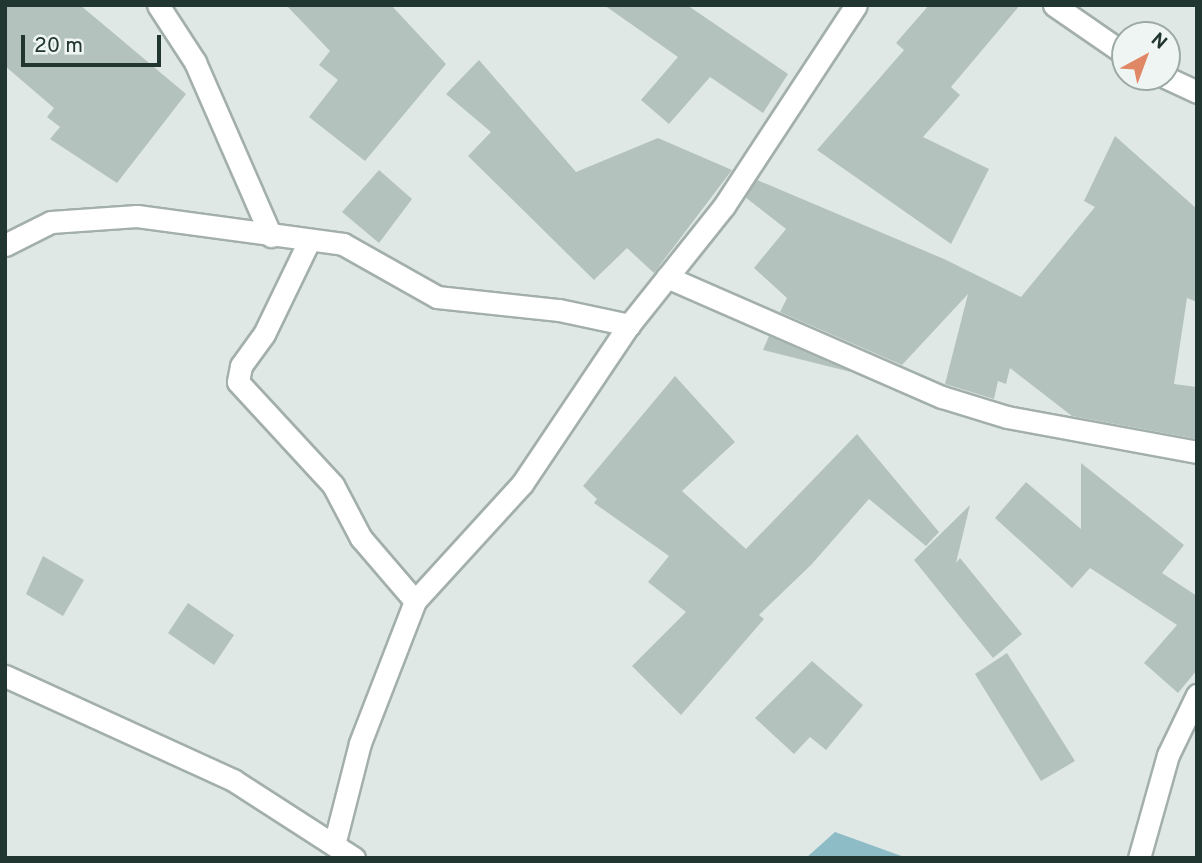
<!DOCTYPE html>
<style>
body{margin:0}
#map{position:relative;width:1202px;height:863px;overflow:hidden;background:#dfe8e4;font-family:Overpass,sans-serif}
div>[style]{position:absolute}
.water>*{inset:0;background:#8dbcc7}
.building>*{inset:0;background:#b4c2bd}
.roads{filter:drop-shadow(2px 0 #a3afab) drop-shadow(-2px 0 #a3afab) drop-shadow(0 2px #a3afab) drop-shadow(0 -2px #a3afab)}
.street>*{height:21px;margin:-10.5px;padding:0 10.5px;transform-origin:10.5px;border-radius:10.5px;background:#fff}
span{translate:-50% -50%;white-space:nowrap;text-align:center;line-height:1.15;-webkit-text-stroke:5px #eef5f2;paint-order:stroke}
.frame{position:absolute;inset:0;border:7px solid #223631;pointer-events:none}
.north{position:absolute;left:1111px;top:21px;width:70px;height:70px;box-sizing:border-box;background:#eef5f2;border:2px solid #9ca9a5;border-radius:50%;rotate:41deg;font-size:19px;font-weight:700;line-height:28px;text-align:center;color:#223631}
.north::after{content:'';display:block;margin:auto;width:24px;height:32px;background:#e08765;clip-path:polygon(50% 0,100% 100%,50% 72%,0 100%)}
.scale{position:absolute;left:21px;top:35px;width:140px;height:32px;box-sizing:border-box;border:4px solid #223631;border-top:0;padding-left:9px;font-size:21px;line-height:24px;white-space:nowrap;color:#223631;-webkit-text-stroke:5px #eef5f2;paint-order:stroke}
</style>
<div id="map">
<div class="water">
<div style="clip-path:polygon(835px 832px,907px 858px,806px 858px)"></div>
</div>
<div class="building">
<div style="clip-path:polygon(5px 5px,80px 5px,186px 94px,117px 183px,50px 139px,60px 127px,47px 117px,54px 108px,5px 66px)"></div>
<div style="clip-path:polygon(286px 5px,391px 5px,446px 64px,365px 161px,309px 117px,338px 80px,319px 65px,330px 51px)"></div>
<div style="clip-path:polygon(604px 5px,687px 5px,788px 74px,763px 113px,710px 77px,669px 124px,641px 100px,678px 57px)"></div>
<div style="clip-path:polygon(929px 5px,1020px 5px,951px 87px,960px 95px,923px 137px,989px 169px,951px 244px,817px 150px,904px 50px,896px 43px)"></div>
<div style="clip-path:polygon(479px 60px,576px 172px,658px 138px,732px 170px,654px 273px,627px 248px,594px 280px,468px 156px,491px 132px,446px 94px)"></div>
<div style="clip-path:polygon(1115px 136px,1197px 209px,1197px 302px,1187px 298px,1174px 384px,1197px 387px,1197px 439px,1072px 416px,1010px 368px,1006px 384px,998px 381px,994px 399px,945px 384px,968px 294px,902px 365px,780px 312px,787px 298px,754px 268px,786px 229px,745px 197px,757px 180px,944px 259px,1021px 297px,1095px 207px,1084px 201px)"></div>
<div style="clip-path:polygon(379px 170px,412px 199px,379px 243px,342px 212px)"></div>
<div style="clip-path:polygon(769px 336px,851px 372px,763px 350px)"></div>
<div style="clip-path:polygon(675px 376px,735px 442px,682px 491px,746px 549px,857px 434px,939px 532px,926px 546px,869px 499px,811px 565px,759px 615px,764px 619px,681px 715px,632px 666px,686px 612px,648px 582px,669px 556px,594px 503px,597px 499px,583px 486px)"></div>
<div style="clip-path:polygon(1081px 463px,1184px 545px,1162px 573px,1197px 596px,1197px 670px,1178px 693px,1144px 663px,1177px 625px,1090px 568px,1072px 588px,995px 518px,1026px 482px,1081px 529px)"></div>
<div style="clip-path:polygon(970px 505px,956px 563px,960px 558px,1022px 634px,993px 658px,914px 560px)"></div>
<div style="clip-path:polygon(43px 556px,84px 580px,63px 616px,26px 594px)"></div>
<div style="clip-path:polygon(188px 603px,234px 635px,214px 665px,168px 633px)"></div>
<div style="clip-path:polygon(1007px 653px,1075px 761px,1041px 781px,975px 674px)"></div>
<div style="clip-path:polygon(812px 661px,863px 705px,826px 750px,810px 737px,794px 754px,755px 718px)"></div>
</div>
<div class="roads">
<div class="street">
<div style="left:158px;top:5px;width:68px;rotate:57deg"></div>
<div style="left:195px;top:62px;width:190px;rotate:66.4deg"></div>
<div style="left:1054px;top:5px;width:86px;rotate:34.6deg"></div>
<div style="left:1165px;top:77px;width:35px;rotate:25deg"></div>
<div style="left:309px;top:241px;width:103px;rotate:115.8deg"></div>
<div style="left:264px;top:334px;width:39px;rotate:126deg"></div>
<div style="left:241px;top:366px;width:16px;rotate:101deg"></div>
<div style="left:238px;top:382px;width:140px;rotate:47.3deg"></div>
<div style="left:333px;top:485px;width:60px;rotate:62.2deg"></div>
<div style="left:361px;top:538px;width:83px;rotate:49.4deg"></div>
<div style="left:5px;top:245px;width:51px;rotate:-26.6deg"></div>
<div style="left:51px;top:222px;width:86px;rotate:-4deg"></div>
<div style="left:137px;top:216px;width:208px;rotate:7.7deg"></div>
<div style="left:343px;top:244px;width:108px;rotate:29.4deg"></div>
<div style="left:437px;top:297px;width:123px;rotate:6.1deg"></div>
<div style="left:559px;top:310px;width:72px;rotate:12.1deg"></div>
<div style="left:667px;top:277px;width:300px;rotate:23.6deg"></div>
<div style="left:942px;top:397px;width:68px;rotate:17.1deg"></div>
<div style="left:1007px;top:417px;width:193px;rotate:10.4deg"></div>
<div style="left:5px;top:676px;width:251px;rotate:24.5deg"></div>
<div style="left:233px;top:780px;width:144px;rotate:32.8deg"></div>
<div style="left:334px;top:845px;width:105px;rotate:-75.7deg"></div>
<div style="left:360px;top:743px;width:152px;rotate:-68.8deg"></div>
<div style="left:415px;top:601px;width:159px;rotate:-47.6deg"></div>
<div style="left:522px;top:484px;width:192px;rotate:-56.1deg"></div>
<div style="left:629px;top:325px;width:152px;rotate:-51.4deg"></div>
<div style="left:724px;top:206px;width:240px;rotate:-56.7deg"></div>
<div style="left:1139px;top:858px;width:107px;rotate:-74.3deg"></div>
<div style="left:1168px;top:755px;width:67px;rotate:-64.2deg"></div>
</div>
</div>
<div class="frame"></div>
<div class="north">N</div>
<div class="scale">20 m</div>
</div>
